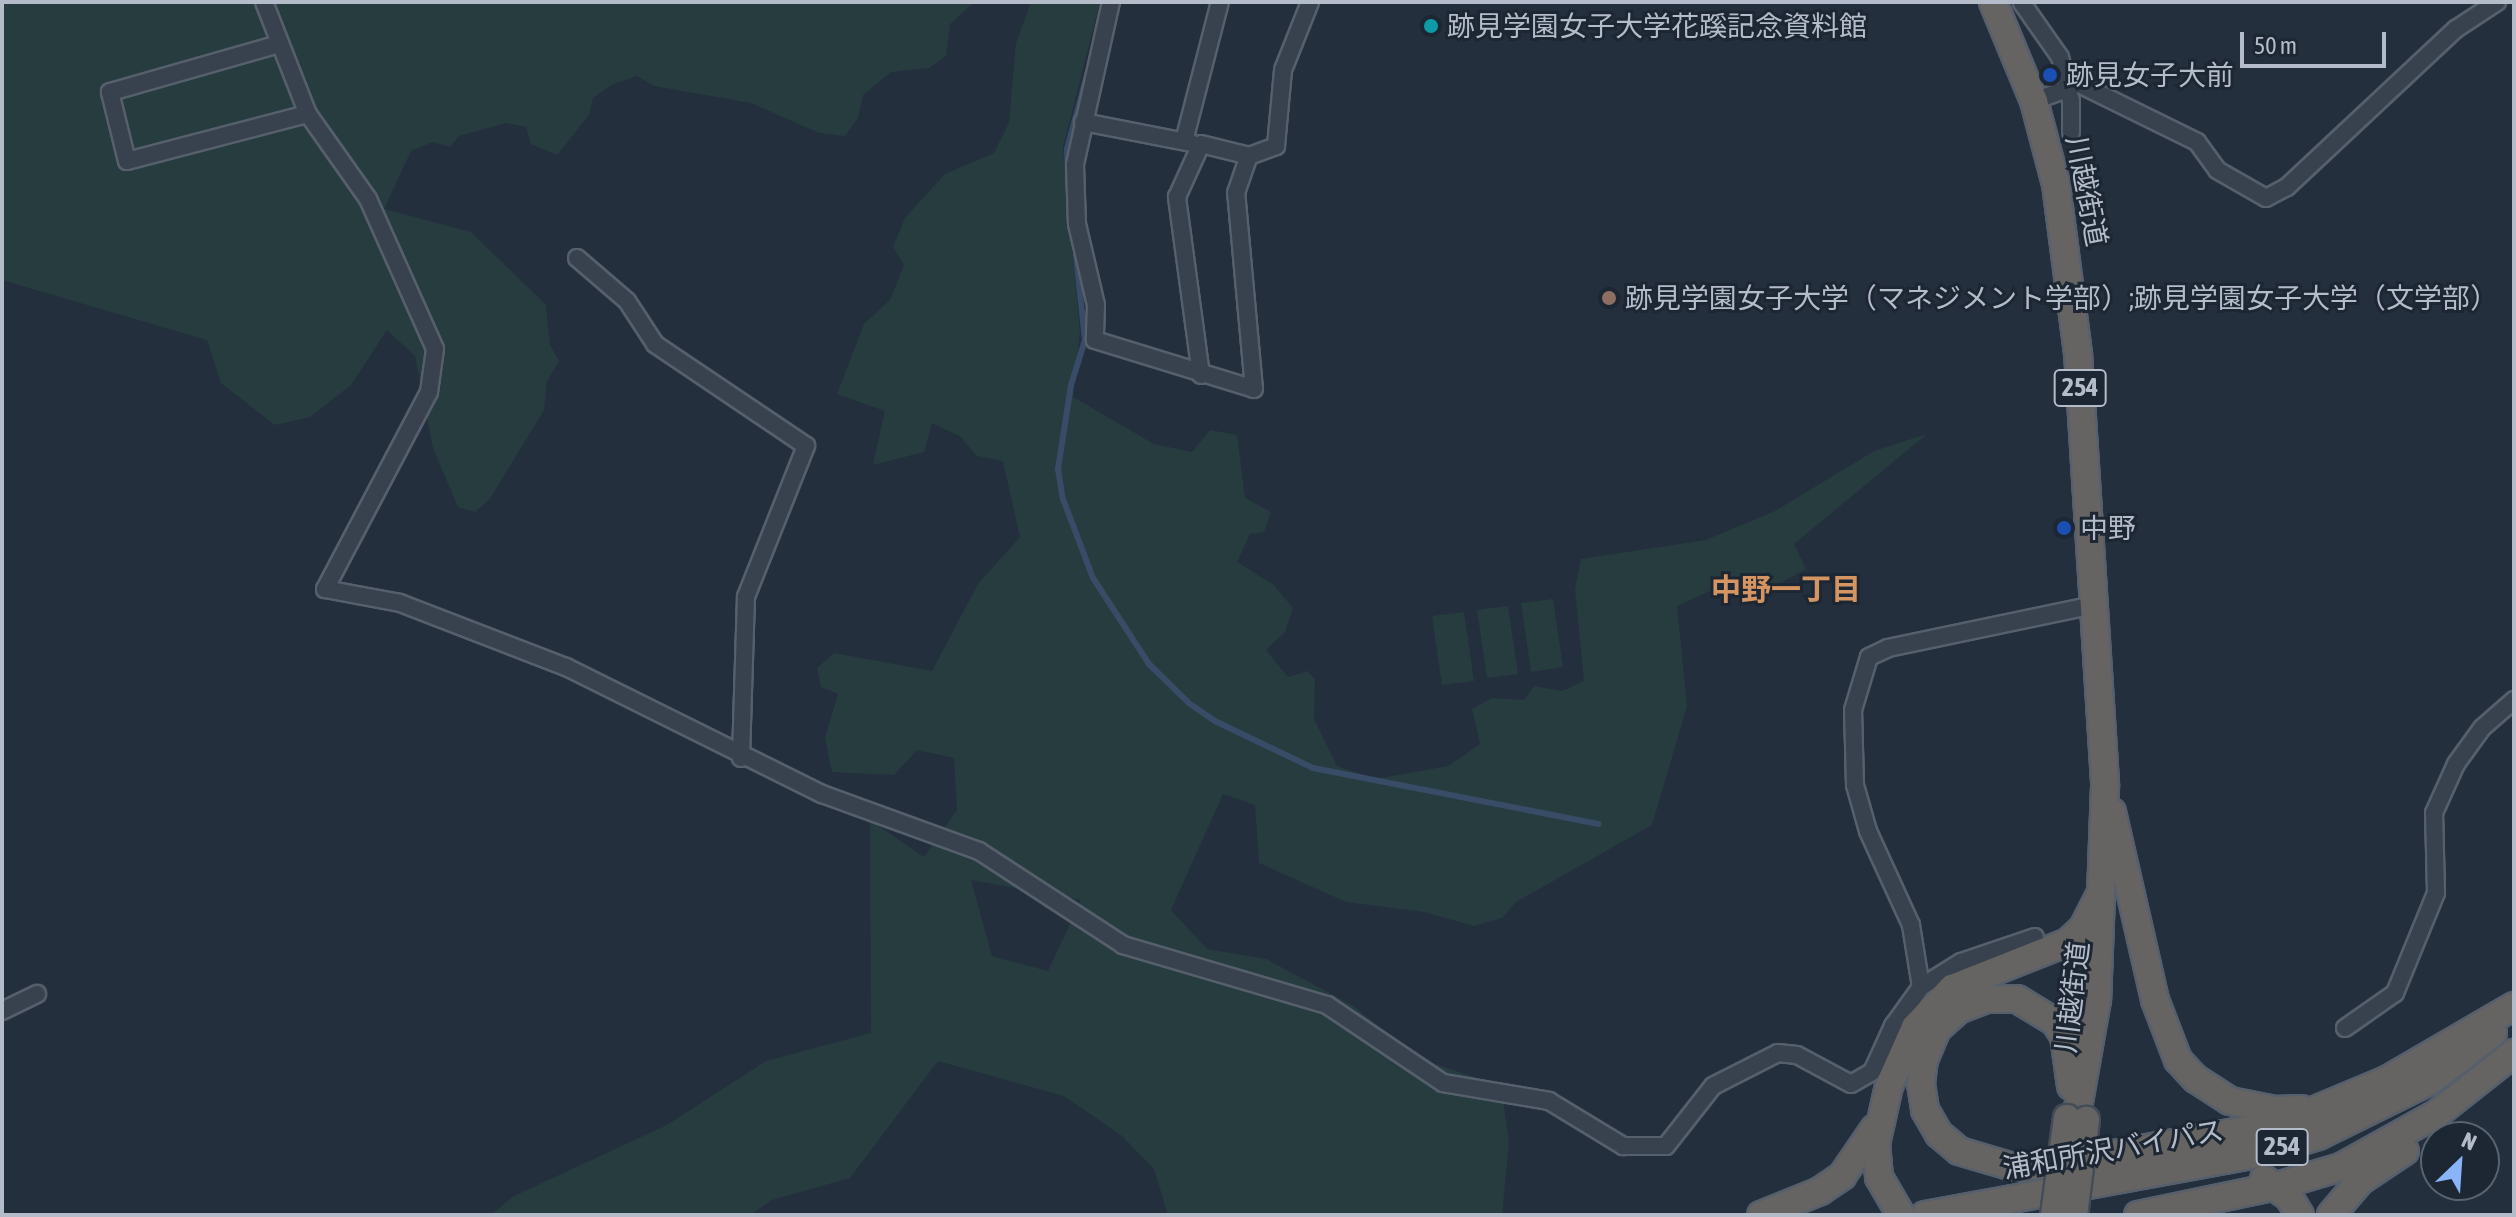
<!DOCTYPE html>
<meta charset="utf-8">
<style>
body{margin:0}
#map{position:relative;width:2516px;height:1217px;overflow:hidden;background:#242f3e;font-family:"Asap Condensed","Noto Sans JP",sans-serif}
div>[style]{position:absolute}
.green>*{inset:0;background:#263c3f}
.stream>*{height:6px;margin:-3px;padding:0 3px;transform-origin:3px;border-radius:3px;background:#394c67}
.roads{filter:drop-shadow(2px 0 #565f6c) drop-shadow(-2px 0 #565f6c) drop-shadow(0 2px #565f6c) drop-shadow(0 -2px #565f6c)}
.minor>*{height:16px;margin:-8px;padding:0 8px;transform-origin:8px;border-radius:8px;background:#38414e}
.trunk>*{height:26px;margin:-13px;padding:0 13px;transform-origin:13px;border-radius:13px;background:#656462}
.bridges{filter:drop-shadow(2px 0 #434c59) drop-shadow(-2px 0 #434c59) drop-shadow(0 2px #434c59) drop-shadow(0 -2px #434c59)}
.trunk-bridge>*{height:26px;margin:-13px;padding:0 13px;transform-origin:13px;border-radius:13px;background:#656462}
.dots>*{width:22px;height:22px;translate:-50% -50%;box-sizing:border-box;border:4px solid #1d2633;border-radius:50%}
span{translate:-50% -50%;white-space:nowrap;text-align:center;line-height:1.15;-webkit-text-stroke:6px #1d2633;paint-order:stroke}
.shield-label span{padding:2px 6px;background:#1d2633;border:2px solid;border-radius:6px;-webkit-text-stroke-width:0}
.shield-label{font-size:26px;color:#b4bcc9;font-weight:700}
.poi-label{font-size:28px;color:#b4bcc9}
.left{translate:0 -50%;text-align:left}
.street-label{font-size:28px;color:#b4bcc9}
.neighbourhood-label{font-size:30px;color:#d59563;font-weight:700}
.frame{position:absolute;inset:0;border:4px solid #b4bcc9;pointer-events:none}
.north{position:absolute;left:2420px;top:1121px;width:80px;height:80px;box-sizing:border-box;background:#1d2633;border:2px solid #59626f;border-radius:50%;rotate:25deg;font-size:22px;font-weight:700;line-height:32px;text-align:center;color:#b4bcc9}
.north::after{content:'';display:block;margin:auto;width:28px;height:36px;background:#8ab4f8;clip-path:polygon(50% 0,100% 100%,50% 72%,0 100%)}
.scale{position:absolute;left:2240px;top:32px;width:146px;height:36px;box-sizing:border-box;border:4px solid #b4bcc9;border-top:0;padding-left:10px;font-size:24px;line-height:28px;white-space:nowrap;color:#b4bcc9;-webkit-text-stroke:6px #1d2633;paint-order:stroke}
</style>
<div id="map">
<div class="green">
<div style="clip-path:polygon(2px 2px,974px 2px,950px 24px,946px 56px,929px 68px,891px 72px,863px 95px,858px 118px,845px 136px,819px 133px,751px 103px,654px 86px,637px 76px,613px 84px,593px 98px,589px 115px,557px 155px,531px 144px,526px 127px,506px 123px,459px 136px,450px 147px,433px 142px,411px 151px,384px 209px,471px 232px,546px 305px,550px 345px,559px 361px,547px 381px,544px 410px,489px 500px,475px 512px,458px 507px,433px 448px,415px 356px,387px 330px,351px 385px,310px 417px,275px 425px,221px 383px,207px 340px,2px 280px)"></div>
<div style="clip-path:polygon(evenodd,1031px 2px,1100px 2px,1063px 148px,1080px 331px,1073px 397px,1154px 444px,1192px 452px,1210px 430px,1237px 435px,1245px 498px,1271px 512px,1264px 532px,1250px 534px,1237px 562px,1274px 585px,1293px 608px,1285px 632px,1266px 650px,1288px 677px,1308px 671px,1315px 680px,1314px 719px,1337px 766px,1375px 779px,1448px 766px,1480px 744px,1472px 709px,1492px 698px,1524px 700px,1534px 686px,1562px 691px,1584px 681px,1575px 589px,1581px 559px,1706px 540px,1775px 511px,1874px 451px,1927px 434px,1794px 544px,1806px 569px,1765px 591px,1748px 593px,1723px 585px,1677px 606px,1687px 706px,1652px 825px,1516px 902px,1502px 918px,1474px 926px,1424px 912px,1346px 902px,1259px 863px,1255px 805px,1223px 794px,1171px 910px,1207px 949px,1266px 959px,1352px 1005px,1420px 1059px,1501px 1086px,1509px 1142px,1502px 1215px,1168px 1215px,1154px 1169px,1122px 1136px,1064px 1096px,938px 1061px,850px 1178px,772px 1200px,750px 1215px,491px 1215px,514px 1196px,667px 1125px,766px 1061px,871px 1033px,870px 820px,924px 857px,957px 810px,954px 758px,917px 750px,894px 775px,832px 772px,825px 738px,838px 694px,821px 687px,817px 668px,834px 653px,932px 671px,978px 584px,1020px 537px,1003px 461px,977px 456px,960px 436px,932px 423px,924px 452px,873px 465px,885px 411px,837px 394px,864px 324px,890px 300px,904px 265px,893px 247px,905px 218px,945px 174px,994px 153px,1009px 123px,1016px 43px,1031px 2px,971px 880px,1081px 900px,1048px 971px,992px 956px,971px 880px)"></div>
<div style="clip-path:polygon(1553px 599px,1563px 667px,1531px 672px,1521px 603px)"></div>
<div style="clip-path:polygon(1508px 606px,1518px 674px,1487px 678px,1477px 610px)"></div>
<div style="clip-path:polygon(1464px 612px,1474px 681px,1442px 685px,1432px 616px)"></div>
</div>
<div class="stream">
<div style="left:1070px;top:225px;width:76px;rotate:-92.3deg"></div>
<div style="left:1067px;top:149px;width:81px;rotate:-74.9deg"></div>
<div style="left:1076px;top:255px;width:85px;rotate:84deg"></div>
<div style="left:1085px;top:340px;width:47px;rotate:107.3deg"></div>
<div style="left:1071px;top:385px;width:85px;rotate:98.8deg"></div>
<div style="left:1058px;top:469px;width:30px;rotate:81deg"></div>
<div style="left:1063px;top:499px;width:85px;rotate:69.2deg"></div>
<div style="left:1093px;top:578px;width:103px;rotate:56.9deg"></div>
<div style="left:1149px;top:664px;width:57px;rotate:44.3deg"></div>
<div style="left:1190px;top:704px;width:32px;rotate:34deg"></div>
<div style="left:1217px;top:722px;width:106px;rotate:25.6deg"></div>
<div style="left:1313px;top:768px;width:291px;rotate:11.1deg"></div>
</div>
<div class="roads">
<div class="minor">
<div style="left:264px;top:2px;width:120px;rotate:68.6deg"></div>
<div style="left:308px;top:114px;width:104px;rotate:54.8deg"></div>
<div style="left:368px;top:199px;width:164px;rotate:65.9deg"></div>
<div style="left:435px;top:349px;width:43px;rotate:97.9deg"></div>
<div style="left:429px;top:392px;width:223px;rotate:117.8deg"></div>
<div style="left:325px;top:589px;width:76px;rotate:10.6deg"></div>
<div style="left:400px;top:603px;width:178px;rotate:21.1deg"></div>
<div style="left:566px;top:667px;width:286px;rotate:26.4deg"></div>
<div style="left:822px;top:794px;width:167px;rotate:20deg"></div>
<div style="left:979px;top:851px;width:172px;rotate:33.1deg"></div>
<div style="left:1123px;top:945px;width:213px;rotate:16.4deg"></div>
<div style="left:1327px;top:1005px;width:140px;rotate:33.9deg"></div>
<div style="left:1443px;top:1083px;width:108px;rotate:9.6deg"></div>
<div style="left:1549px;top:1101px;width:87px;rotate:31.3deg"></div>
<div style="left:1623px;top:1146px;width:43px"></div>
<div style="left:1666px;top:1146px;width:76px;rotate:-51.9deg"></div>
<div style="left:1713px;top:1086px;width:73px;rotate:-26.9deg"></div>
<div style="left:1778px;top:1053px;width:19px;rotate:6deg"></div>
<div style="left:1797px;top:1055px;width:61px;rotate:28.2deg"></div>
<div style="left:1851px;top:1084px;width:24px;rotate:-30deg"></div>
<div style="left:1872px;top:1072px;width:51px;rotate:-65.5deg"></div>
<div style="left:1893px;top:1026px;width:48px;rotate:-54.3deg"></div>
<div style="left:1921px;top:987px;width:47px;rotate:-32deg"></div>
<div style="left:1961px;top:962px;width:78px;rotate:-18.7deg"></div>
<div style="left:1111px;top:2px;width:167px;rotate:102.5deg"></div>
<div style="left:1075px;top:165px;width:59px;rotate:88.1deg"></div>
<div style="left:1077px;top:224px;width:83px;rotate:76.8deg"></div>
<div style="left:1096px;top:305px;width:35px;rotate:92deg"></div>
<div style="left:1095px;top:340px;width:166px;rotate:17.1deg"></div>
<div style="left:1254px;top:389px;width:197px;rotate:-95.2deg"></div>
<div style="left:1236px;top:193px;width:39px;rotate:-71deg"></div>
<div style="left:2022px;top:3px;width:66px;rotate:54.9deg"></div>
<div style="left:2060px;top:57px;width:45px;rotate:76deg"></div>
<div style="left:2071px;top:101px;width:31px;rotate:90deg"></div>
<div style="left:279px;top:44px;width:176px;rotate:164.1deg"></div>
<div style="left:110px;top:92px;width:71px;rotate:76.2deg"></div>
<div style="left:127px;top:161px;width:187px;rotate:-14.6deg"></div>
<div style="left:2067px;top:78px;width:145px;rotate:26.2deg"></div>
<div style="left:2197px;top:142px;width:34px;rotate:54deg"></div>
<div style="left:2217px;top:170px;width:56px;rotate:29.7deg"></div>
<div style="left:2266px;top:198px;width:24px;rotate:-28deg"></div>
<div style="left:2287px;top:187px;width:231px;rotate:-43.1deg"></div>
<div style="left:2456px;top:29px;width:49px;rotate:-33.4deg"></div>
<div style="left:2034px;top:101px;width:37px;rotate:-20deg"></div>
<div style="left:1083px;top:122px;width:110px;rotate:11deg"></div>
<div style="left:1184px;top:141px;width:144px;rotate:-75.5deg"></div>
<div style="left:577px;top:258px;width:66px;rotate:40.7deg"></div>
<div style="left:627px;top:301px;width:51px;rotate:56.9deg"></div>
<div style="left:655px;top:344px;width:182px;rotate:34deg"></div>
<div style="left:806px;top:446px;width:162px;rotate:111.7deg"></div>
<div style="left:746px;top:597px;width:161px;rotate:91.8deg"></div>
<div style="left:1201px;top:375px;width:180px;rotate:-97.7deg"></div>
<div style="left:1177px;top:197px;width:58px;rotate:-65.6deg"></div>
<div style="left:1201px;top:144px;width:49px;rotate:14deg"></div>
<div style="left:1249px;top:156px;width:29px;rotate:-20deg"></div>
<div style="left:1276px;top:146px;width:76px;rotate:-84.7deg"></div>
<div style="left:1283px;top:70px;width:73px;rotate:-68.3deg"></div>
<div style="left:1921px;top:987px;width:63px;rotate:-99.2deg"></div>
<div style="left:1911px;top:925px;width:103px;rotate:-114.6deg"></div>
<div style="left:1868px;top:831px;width:48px;rotate:-105.8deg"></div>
<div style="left:1855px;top:785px;width:75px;rotate:-91.5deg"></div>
<div style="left:1853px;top:710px;width:55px;rotate:-73.2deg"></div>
<div style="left:1869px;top:657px;width:21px;rotate:-25deg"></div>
<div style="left:1888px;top:648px;width:209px;rotate:-11.8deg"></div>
<div style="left:2px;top:1011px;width:39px;rotate:-26deg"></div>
<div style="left:2345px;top:1028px;width:61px;rotate:-35deg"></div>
<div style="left:2395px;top:993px;width:108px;rotate:-67.7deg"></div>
<div style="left:2436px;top:893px;width:80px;rotate:-91.4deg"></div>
<div style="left:2434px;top:813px;width:54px;rotate:-65.8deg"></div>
<div style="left:2456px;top:764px;width:44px;rotate:-54.2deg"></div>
<div style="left:2482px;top:728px;width:43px;rotate:-41.2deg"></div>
</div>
<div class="trunk">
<div style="left:1993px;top:2px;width:107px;rotate:67.5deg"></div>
<div style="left:2034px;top:101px;width:86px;rotate:75.2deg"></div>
<div style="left:2056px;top:184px;width:170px;rotate:82.6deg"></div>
<div style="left:2078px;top:353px;width:434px;rotate:86.4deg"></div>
<div style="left:2105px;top:786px;width:214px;rotate:92.1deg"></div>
<div style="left:2097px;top:1000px;width:121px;rotate:100deg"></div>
<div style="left:2112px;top:812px;width:193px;rotate:77.1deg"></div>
<div style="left:2155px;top:1000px;width:64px;rotate:69deg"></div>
<div style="left:2178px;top:1060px;width:26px;rotate:47deg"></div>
<div style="left:2196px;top:1079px;width:40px;rotate:32.9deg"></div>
<div style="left:2230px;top:1101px;width:46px;rotate:11.3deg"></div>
<div style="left:2275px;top:1110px;width:26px;rotate:-2deg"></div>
<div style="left:2071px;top:1086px;width:50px;rotate:-98deg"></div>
<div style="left:2064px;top:1036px;width:17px;rotate:-123deg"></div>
<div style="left:2055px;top:1022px;width:44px;rotate:-148.8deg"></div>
<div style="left:2017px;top:999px;width:31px;rotate:180deg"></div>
<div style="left:1986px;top:999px;width:30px;rotate:159deg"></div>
<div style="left:1958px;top:1010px;width:28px;rotate:138deg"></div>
<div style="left:1937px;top:1029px;width:33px;rotate:113deg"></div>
<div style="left:1924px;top:1059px;width:25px;rotate:97deg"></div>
<div style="left:1921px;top:1084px;width:26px;rotate:81deg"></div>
<div style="left:1925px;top:1110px;width:28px;rotate:60deg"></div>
<div style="left:1939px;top:1134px;width:26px;rotate:40deg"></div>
<div style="left:1959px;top:1151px;width:56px;rotate:16.5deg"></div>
<div style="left:2013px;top:1167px;width:40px;rotate:-2.9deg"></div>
<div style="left:2053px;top:1165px;width:235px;rotate:-10.3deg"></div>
<div style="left:2284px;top:1123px;width:112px;rotate:-22.7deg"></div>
<div style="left:2387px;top:1080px;width:147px;rotate:-30.2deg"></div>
<div style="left:2264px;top:1179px;width:31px;rotate:36deg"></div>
<div style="left:2289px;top:1197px;width:21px;rotate:59deg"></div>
<div style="left:1761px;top:1215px;width:64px;rotate:-22.1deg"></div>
<div style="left:1820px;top:1191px;width:27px;rotate:-34deg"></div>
<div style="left:1842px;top:1176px;width:58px;rotate:-55.5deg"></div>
<div style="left:1901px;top:1215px;width:44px;rotate:-120.1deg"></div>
<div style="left:1879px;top:1177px;width:33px;rotate:-95deg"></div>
<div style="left:1876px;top:1144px;width:59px;rotate:-77.4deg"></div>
<div style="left:1889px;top:1086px;width:64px;rotate:-66.2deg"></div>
<div style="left:1915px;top:1027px;width:54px;rotate:-46.5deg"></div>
<div style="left:1952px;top:988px;width:125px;rotate:-21.6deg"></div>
<div style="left:2068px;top:942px;width:21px;rotate:-43deg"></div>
<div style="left:2083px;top:928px;width:35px;rotate:-63deg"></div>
<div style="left:1925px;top:1215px;width:338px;rotate:-10.4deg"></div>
<div style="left:2257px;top:1154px;width:64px;rotate:-16.4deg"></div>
<div style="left:2318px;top:1136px;width:127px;rotate:-26.2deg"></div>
<div style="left:2432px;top:1080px;width:77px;rotate:-37.6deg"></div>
<div style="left:2138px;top:1215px;width:142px;rotate:-11.8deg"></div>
<div style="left:2277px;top:1186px;width:67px;rotate:-16.5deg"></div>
<div style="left:2341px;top:1167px;width:111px;rotate:-29.1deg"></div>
<div style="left:2438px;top:1113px;width:97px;rotate:-38.3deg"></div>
<div style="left:2331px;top:1215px;width:45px;rotate:-49.5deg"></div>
<div style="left:2360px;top:1181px;width:54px;rotate:-33.7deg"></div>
</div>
</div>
<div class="bridges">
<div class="trunk-bridge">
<div style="left:2054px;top:1215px;width:98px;rotate:-82.4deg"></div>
<div style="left:2074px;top:1215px;width:96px;rotate:-82.8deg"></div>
</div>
</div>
<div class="dots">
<div style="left:1431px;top:26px;background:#0f9aa8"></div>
<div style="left:2050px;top:75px;background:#1a4fb4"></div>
<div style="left:1609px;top:298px;background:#8d6e63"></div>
<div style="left:2064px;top:528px;background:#1a4fb4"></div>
</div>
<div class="shield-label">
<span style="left:2080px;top:388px">254</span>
<span style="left:2282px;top:1147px">254</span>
</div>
<div class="poi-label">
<span class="left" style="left:1447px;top:26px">跡見学園女子大学花蹊記念資料館</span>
<span class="left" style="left:2066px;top:75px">跡見女子大前</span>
<span class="left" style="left:1625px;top:298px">跡見学園女子大学（マネジメント学部）;跡見学園女子大学（文学部）</span>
<span class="left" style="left:2080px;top:528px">中野</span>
</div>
<div class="street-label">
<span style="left:2087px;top:191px;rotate:79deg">川越街道</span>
<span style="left:2072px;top:997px;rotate:-83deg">川越街道</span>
<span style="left:2113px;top:1149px;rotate:-10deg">浦和所沢バイパス</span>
</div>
<div class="neighbourhood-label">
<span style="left:1786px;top:589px">中野一丁目</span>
</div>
<div class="frame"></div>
<div class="north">N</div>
<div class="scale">50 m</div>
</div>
